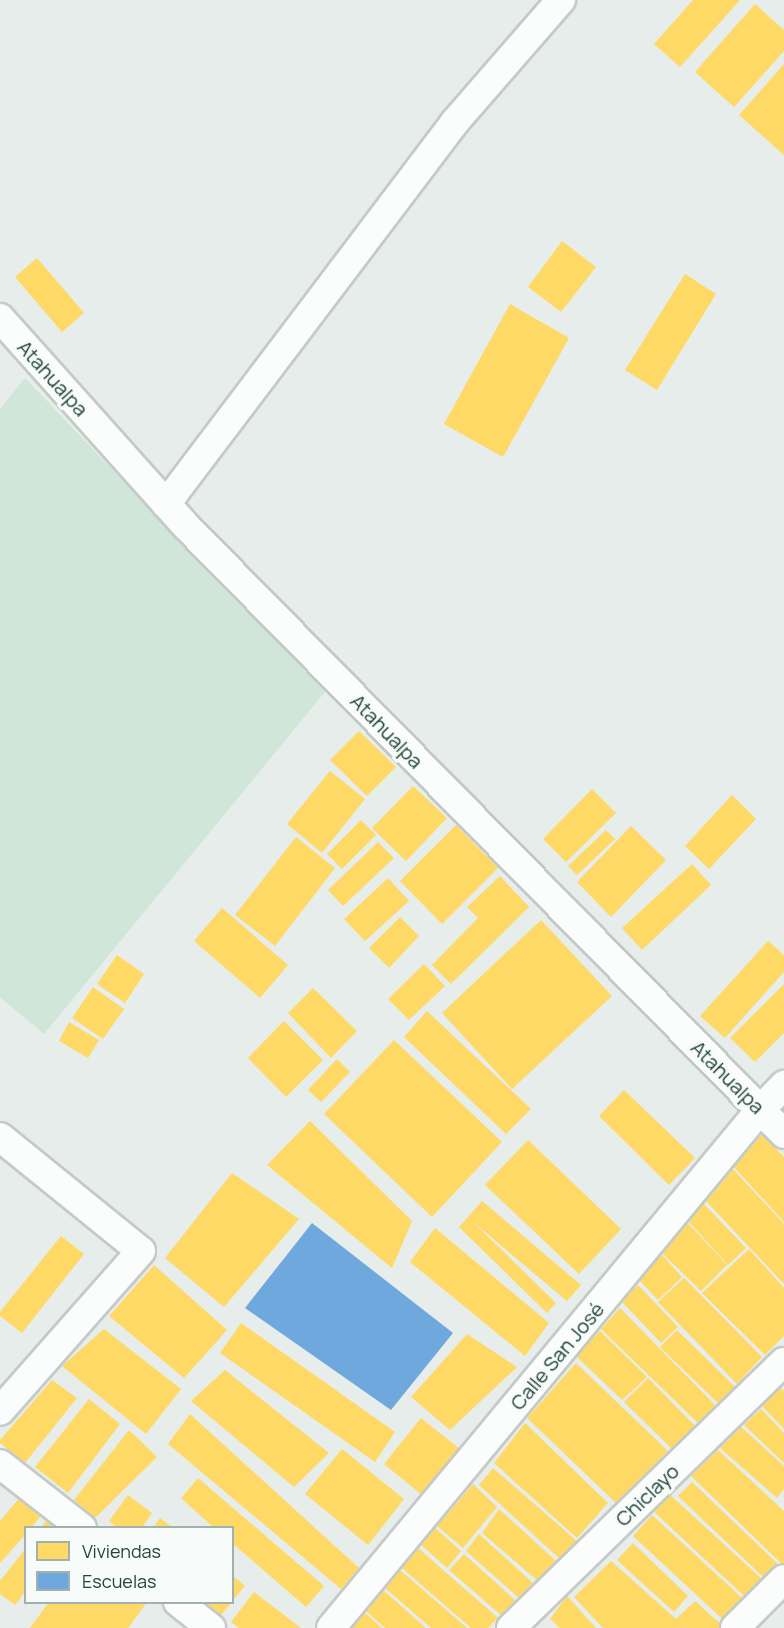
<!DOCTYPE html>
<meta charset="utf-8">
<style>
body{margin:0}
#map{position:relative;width:784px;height:1628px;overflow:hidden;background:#e7edea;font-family:Manrope,sans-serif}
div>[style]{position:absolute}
.green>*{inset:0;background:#d0e6d8}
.homes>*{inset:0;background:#ffd966}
.schools>*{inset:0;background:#6fa8dc}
.roads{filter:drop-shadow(2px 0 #c4cac8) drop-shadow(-2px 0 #c4cac8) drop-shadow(0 2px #c4cac8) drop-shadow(0 -2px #c4cac8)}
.minor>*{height:28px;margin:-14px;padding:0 14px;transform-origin:14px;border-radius:14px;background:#fbfcfc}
span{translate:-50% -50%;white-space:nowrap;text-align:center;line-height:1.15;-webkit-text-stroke:6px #f7fbf9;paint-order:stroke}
.street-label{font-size:20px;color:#23433c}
.legend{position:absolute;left:24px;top:1526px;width:210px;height:78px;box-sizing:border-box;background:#f7fbf9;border:2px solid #a2b1ad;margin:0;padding:8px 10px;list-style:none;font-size:18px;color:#23433c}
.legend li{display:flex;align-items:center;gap:12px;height:30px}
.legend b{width:30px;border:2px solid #a2b1ad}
</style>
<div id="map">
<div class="green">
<div style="clip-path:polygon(25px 378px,325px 692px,44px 1034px,0 997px,0 409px)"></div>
</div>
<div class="homes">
<div style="clip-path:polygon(693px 0,740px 0,680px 67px,654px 44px)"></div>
<div style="clip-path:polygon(755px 4px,784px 30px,784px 51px,734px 107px,695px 72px)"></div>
<div style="clip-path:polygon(784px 64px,784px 155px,739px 115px)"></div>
<div style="clip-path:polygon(562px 241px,596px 267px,561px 312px,528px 287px)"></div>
<div style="clip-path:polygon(37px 258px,84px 313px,62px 332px,15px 277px)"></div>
<div style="clip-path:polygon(685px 274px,716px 294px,657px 390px,625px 370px)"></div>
<div style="clip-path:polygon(510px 304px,569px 338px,503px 457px,444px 424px)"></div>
<div style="clip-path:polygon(359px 731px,396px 767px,367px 796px,330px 760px)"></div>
<div style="clip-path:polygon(330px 771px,365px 799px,322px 853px,287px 824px)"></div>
<div style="clip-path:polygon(413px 786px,447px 818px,406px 861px,372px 828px)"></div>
<div style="clip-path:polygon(592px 789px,616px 813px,566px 862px,543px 839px)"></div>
<div style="clip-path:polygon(732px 795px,756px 819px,709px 869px,685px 846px)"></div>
<div style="clip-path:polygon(361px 820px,376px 835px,342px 869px,327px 854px)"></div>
<div style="clip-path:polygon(456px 825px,498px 868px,442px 924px,400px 881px)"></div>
<div style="clip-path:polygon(631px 826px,666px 860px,611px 917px,577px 882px)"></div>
<div style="clip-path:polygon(606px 830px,615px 839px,577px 875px,568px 866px)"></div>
<div style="clip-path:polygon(296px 837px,335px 868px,275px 946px,235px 915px)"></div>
<div style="clip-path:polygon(378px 842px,394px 858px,343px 906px,328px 890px)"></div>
<div style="clip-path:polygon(692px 864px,711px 885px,642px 950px,622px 928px)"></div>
<div style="clip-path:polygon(500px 876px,529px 907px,451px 984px,432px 965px,478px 918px,467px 907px)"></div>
<div style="clip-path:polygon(388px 878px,409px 901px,365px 941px,344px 919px)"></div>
<div style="clip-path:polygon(222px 908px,288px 965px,260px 998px,194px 941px)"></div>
<div style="clip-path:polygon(400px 917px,419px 936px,389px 968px,369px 948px)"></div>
<div style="clip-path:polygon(541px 920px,612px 996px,512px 1089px,442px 1013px)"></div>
<div style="clip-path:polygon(768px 941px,784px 955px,784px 972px,725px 1038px,700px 1016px)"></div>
<div style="clip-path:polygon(117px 955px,144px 974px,125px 1003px,97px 984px)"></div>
<div style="clip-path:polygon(424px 964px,445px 986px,409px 1020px,388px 999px)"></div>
<div style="clip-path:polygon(784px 984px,784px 1033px,755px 1062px,730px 1038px)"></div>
<div style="clip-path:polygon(93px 987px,124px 1009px,103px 1039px,72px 1018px)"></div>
<div style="clip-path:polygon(313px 988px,357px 1031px,331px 1058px,288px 1013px)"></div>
<div style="clip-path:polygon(427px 1011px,531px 1109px,506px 1134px,404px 1037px)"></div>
<div style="clip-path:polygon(284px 1021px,323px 1060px,286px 1097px,248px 1058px)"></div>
<div style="clip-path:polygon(69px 1022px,99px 1040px,88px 1058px,59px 1041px)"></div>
<div style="clip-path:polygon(394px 1040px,502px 1142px,432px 1217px,324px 1114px)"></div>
<div style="clip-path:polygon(337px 1059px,350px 1072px,321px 1102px,308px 1090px)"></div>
<div style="clip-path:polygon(624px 1090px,695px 1158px,669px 1185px,599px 1116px)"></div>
<div style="clip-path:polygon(310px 1121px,412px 1221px,392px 1268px,267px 1165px)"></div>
<div style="clip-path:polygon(762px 1134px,784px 1157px,784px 1222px,734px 1167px)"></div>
<div style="clip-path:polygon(528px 1140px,621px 1229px,579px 1274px,485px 1185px)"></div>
<div style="clip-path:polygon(733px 1169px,784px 1224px,784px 1284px,706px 1201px)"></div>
<div style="clip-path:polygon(232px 1173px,299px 1219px,224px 1307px,165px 1258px)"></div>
<div style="clip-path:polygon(482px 1201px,581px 1285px,567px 1301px,473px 1222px,556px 1303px,547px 1313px,459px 1227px)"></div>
<div style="clip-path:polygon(703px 1203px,746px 1248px,728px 1265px,688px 1221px)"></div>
<div style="clip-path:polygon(686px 1221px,727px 1265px,701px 1291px,662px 1253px)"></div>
<div style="clip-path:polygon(435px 1228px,549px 1323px,525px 1356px,410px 1262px)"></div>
<div style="clip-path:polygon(61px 1236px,84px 1254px,22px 1333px,0 1316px,0 1312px)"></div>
<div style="clip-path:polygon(749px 1249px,784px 1288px,784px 1336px,765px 1355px,702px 1293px)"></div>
<div style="clip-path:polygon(660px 1253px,682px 1277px,658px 1300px,639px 1280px)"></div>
<div style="clip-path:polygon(154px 1265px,227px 1330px,184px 1378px,109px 1316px)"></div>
<div style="clip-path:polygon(684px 1278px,762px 1357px,737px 1384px,658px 1302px)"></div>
<div style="clip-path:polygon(638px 1285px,678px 1327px,661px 1343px,621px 1301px)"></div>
<div style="clip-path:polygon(620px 1308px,717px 1407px,701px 1426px,601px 1329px)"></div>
<div style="clip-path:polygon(241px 1323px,395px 1432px,375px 1462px,220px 1353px)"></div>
<div style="clip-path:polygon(104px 1329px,181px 1389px,146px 1434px,62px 1366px)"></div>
<div style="clip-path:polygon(677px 1330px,736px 1388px,719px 1404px,660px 1347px)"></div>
<div style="clip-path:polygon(600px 1331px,647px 1377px,622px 1400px,576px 1356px)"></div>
<div style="clip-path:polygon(467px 1334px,517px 1367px,450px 1430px,411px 1397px)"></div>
<div style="clip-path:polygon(576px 1363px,668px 1451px,616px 1503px,527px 1418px)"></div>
<div style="clip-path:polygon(225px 1370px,329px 1453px,294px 1487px,191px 1401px)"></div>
<div style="clip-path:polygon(648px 1378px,696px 1427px,672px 1449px,624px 1402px)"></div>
<div style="clip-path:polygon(52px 1380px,77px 1398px,25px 1463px,0 1443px,0 1440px)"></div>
<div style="clip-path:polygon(779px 1387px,784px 1391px,784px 1429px,762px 1406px)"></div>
<div style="clip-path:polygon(89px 1399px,120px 1424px,68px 1493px,35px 1467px)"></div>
<div style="clip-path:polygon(761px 1409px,784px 1433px,784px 1463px,744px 1425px)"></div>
<div style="clip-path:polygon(190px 1414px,359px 1568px,341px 1589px,168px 1444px)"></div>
<div style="clip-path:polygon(421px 1418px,465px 1453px,428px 1500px,384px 1464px)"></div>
<div style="clip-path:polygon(525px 1423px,608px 1503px,577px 1538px,494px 1463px)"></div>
<div style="clip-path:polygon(741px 1427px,784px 1466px,784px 1489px,777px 1498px,720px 1448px)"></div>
<div style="clip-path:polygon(129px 1430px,157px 1457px,95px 1518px,74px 1500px)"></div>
<div style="clip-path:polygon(342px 1449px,404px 1499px,368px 1545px,305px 1494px)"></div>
<div style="clip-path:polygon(718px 1450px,784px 1511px,784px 1566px,691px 1476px)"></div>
<div style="clip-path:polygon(493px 1468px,578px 1542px,561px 1560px,479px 1485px)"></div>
<div style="clip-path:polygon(198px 1478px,324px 1586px,306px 1607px,232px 1543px,232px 1528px,214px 1528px,181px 1498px)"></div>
<div style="clip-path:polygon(692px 1482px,784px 1570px,778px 1591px,678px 1496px)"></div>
<div style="clip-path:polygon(473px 1484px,497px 1507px,463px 1548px,437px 1526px)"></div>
<div style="clip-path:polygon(27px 1489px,48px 1507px,31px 1528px,26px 1528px,26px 1534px,0 1563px,0 1521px)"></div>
<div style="clip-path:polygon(667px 1492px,776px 1592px,758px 1609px,650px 1508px)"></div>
<div style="clip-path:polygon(128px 1495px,152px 1513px,142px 1528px,117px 1528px,109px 1521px)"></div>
<div style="clip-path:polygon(499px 1509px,556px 1561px,538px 1581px,482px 1533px)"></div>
<div style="clip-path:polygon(52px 1512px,73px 1528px,41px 1528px)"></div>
<div style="clip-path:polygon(652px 1515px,755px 1610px,732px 1628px,633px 1536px)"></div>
<div style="clip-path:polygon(160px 1518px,173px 1528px,153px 1528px)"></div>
<div style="clip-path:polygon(435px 1528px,461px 1551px,447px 1568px,421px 1545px)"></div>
<div style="clip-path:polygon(479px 1534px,533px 1583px,519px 1598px,466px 1551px)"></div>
<div style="clip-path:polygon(633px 1543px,688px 1596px,674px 1612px,617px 1560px)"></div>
<div style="clip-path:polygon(26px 1548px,26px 1591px,15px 1605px,0 1594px,0 1581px)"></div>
<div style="clip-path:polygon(418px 1548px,498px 1618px,488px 1628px,471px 1628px,402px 1568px)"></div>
<div style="clip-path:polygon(464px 1554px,516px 1601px,503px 1617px,449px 1570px)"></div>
<div style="clip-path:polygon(611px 1561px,676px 1619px,695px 1601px,725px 1628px,603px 1628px,574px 1597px)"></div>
<div style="clip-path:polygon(400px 1570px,467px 1628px,431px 1628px,384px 1587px)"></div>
<div style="clip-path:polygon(232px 1575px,245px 1586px,232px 1601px)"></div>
<div style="clip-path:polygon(382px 1589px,426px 1628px,385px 1628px,365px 1610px)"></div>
<div style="clip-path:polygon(254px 1592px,301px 1628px,239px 1628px,231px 1622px)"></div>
<div style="clip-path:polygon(567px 1596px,596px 1628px,560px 1628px,550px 1619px)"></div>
<div style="clip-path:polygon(49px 1602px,147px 1602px,128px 1628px,30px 1628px)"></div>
<div style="clip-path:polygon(205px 1602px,232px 1602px,220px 1616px)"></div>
<div style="clip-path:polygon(365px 1613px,382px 1628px,351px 1628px)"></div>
</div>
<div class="schools">
<div style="clip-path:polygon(312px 1223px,453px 1333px,391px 1410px,245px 1308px)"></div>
</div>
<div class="roads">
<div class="minor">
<div style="left:0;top:318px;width:278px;rotate:48.2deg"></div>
<div style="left:185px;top:525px;width:854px;rotate:45.47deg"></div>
<div style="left:166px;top:504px;width:478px;rotate:-52.9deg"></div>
<div style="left:454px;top:123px;width:163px;rotate:-49deg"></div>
<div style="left:0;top:1137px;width:181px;rotate:39deg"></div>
<div style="left:141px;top:1251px;width:213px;rotate:131.4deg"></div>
<div style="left:0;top:1464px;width:104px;rotate:38deg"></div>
<div style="left:178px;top:1602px;width:42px;rotate:38.2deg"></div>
<div style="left:331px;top:1628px;width:673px;rotate:-50.37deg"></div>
<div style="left:760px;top:1110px;width:35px;rotate:-46deg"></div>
<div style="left:511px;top:1628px;width:381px;rotate:-44.3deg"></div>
<div style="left:735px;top:1628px;width:69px;rotate:-45deg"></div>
</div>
</div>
<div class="street-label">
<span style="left:53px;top:378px;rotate:48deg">Atahualpa</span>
<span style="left:387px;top:731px;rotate:46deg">Atahualpa</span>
<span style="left:728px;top:1077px;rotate:45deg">Atahualpa</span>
<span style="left:557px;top:1356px;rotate:-50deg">Calle San José</span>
<span style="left:647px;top:1495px;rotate:-44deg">Chiclayo</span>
</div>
<ul class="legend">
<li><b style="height:16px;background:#ffd966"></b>Viviendas</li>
<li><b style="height:16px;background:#6fa8dc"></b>Escuelas</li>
</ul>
</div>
